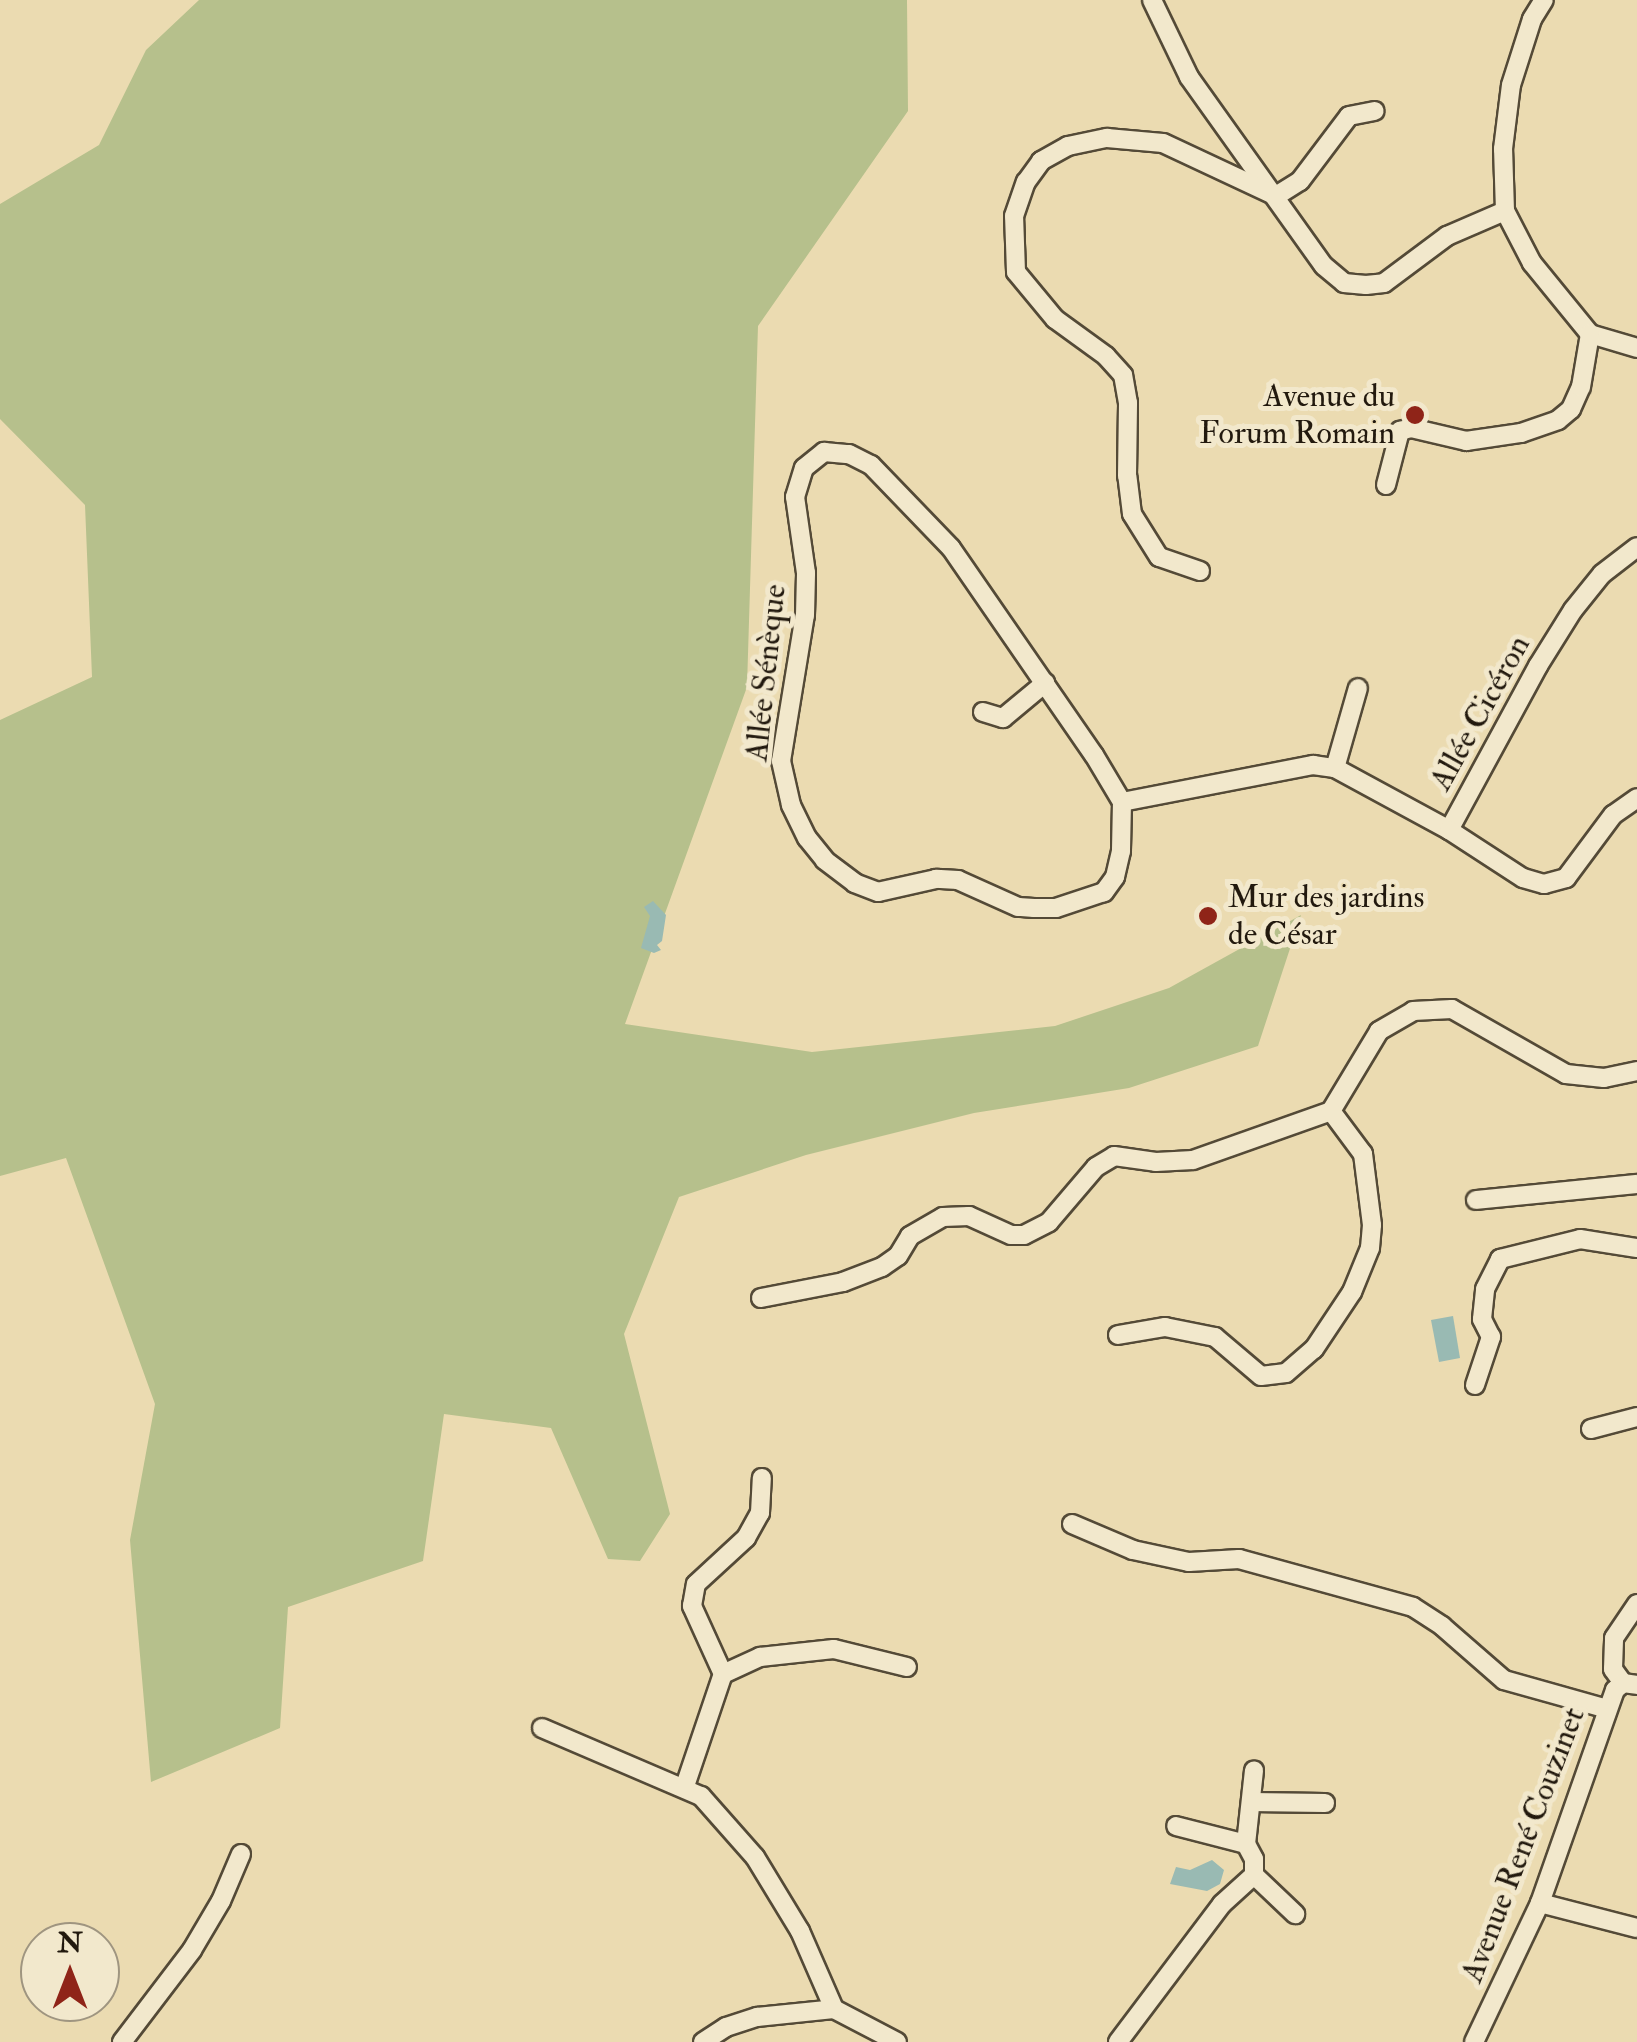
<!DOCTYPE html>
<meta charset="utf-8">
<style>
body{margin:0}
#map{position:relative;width:1637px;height:2042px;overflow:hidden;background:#ebdbb1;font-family:"IM FELL Double Pica",serif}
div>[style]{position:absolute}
.green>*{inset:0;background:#b6c08c}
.water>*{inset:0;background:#99bab3}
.roads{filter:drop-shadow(2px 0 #544a37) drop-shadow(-2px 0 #544a37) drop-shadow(0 2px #544a37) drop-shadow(0 -2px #544a37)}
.minor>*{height:18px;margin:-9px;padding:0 9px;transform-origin:9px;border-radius:9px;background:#f2e8cc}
.dots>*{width:28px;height:28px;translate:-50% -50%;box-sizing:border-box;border:5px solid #f2e8cc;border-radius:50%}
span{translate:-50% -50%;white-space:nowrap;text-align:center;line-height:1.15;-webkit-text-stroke:10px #f2e8cc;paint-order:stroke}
.poi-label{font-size:32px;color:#22190e}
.right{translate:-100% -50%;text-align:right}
.left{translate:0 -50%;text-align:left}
.street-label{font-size:32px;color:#22190e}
.north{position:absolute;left:20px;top:1922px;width:100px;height:100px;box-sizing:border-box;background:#f2e8cc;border:2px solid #9f9580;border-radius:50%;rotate:0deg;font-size:28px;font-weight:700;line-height:40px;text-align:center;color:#22190e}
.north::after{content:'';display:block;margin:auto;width:35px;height:45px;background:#8f2418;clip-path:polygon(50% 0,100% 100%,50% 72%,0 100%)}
</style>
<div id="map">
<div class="green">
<div style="clip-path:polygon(199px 0,907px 0,908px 111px,758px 326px,747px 687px,625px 1024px,812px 1052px,1055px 1026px,1169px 988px,1301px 915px,1258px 1046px,1129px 1088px,974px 1113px,806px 1155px,679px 1197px,624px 1334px,670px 1514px,640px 1561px,608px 1559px,551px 1428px,444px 1414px,423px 1561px,288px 1607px,280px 1728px,151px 1782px,130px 1540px,155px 1404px,66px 1158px,0 1176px,0 720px,92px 677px,85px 505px,0 419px,0 204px,99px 145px,146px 50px)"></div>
</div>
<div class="water">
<div style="clip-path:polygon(653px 901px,666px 915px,662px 941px,657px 945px,661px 950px,654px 953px,641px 948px,650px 916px,644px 907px)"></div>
<div style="clip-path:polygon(1453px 1316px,1460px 1358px,1439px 1362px,1431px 1320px)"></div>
<div style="clip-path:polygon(1212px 1860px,1224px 1870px,1220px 1884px,1207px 1891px,1170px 1884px,1176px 1867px,1190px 1870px)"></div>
</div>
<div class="roads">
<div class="minor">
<div style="left:1152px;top:0;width:85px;rotate:64.3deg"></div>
<div style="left:1189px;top:77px;width:232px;rotate:54.5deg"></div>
<div style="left:1324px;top:266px;width:26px;rotate:40deg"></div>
<div style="left:1344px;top:283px;width:22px;rotate:5deg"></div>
<div style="left:1366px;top:285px;width:18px;rotate:-6deg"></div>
<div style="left:1384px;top:283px;width:79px;rotate:-36.7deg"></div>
<div style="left:1447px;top:236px;width:63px;rotate:-23.3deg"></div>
<div style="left:1505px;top:211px;width:62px;rotate:-91.8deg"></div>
<div style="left:1503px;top:149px;width:64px;rotate:-82.9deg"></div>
<div style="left:1511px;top:85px;width:69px;rotate:-72.3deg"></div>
<div style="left:1532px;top:19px;width:22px;rotate:-58deg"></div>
<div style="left:1505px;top:211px;width:59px;rotate:62.6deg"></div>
<div style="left:1532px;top:263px;width:92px;rotate:50.8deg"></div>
<div style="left:1590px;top:334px;width:49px;rotate:16.6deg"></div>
<div style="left:824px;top:452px;width:25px;rotate:5deg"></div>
<div style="left:849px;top:454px;width:25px;rotate:27deg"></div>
<div style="left:871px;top:465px;width:115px;rotate:46.1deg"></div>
<div style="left:951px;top:548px;width:252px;rotate:55.4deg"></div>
<div style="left:1094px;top:755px;width:55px;rotate:59.2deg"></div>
<div style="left:1122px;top:802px;width:49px;rotate:91.2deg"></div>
<div style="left:1121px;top:851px;width:27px;rotate:103deg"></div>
<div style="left:1115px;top:877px;width:19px;rotate:126deg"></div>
<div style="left:1104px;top:892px;width:51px;rotate:161.6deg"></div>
<div style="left:1056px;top:908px;width:22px;rotate:180deg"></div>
<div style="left:1034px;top:908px;width:16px;rotate:-176deg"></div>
<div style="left:1018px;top:907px;width:66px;rotate:-155.8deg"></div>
<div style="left:958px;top:880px;width:22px;rotate:-177deg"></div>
<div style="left:936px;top:879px;width:59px;rotate:167.4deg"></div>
<div style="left:878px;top:892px;width:25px;rotate:-159deg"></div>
<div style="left:855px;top:883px;width:38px;rotate:-143deg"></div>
<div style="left:825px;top:860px;width:28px;rotate:-129deg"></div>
<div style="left:807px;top:838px;width:37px;rotate:-116deg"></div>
<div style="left:791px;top:805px;width:45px;rotate:-102.8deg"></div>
<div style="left:781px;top:761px;width:148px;rotate:-80.7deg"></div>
<div style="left:805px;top:615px;width:42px;rotate:-88.6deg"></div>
<div style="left:806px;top:573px;width:77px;rotate:-98.2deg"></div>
<div style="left:795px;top:497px;width:30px;rotate:-73deg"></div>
<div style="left:804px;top:468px;width:26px;rotate:-39deg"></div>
<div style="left:1386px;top:485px;width:56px;rotate:-75.5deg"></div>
<div style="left:1400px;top:431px;width:11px;rotate:-15deg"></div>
<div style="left:1411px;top:428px;width:57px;rotate:13.3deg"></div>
<div style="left:1466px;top:441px;width:56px;rotate:-8.3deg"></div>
<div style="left:1521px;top:433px;width:39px;rotate:-19deg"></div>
<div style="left:1558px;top:420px;width:17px;rotate:-40deg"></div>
<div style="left:1571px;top:409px;width:24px;rotate:-66deg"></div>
<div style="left:1581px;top:387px;width:54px;rotate:-80.4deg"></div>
<div style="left:1200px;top:571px;width:43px;rotate:-161.1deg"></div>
<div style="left:1159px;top:557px;width:51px;rotate:-122.1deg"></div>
<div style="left:1132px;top:514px;width:38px;rotate:-97deg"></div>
<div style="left:1127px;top:476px;width:73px;rotate:-89.2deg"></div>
<div style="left:1128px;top:403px;width:28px;rotate:-100deg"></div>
<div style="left:1123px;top:375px;width:25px;rotate:-132deg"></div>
<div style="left:1106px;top:356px;width:63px;rotate:-144deg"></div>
<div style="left:1055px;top:319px;width:61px;rotate:-129.7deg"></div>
<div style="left:1016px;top:272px;width:56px;rotate:-92deg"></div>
<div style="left:1014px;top:216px;width:36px;rotate:-71deg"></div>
<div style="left:1026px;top:182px;width:26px;rotate:-54deg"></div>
<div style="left:1041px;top:161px;width:31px;rotate:-29deg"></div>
<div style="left:1068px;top:146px;width:40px;rotate:-12deg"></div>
<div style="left:1107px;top:138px;width:56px;rotate:5.1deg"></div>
<div style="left:1163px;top:143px;width:125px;rotate:25.1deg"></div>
<div style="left:1276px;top:196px;width:28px;rotate:-32deg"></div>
<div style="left:1300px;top:181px;width:81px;rotate:-53deg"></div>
<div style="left:1349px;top:116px;width:26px;rotate:-11deg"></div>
<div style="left:983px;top:712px;width:21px;rotate:17deg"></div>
<div style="left:1003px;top:718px;width:55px;rotate:-39.8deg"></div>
<div style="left:1335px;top:768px;width:83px;rotate:-74deg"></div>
<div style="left:1122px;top:802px;width:195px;rotate:-11deg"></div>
<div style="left:1313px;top:765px;width:22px;rotate:8deg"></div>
<div style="left:1335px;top:768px;width:130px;rotate:28.5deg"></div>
<div style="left:1449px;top:830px;width:187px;rotate:-61.5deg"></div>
<div style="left:1538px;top:666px;width:66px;rotate:-58deg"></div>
<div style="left:1573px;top:610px;width:46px;rotate:-51.1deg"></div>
<div style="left:1602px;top:574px;width:44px;rotate:-37.6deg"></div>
<div style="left:1449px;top:830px;width:88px;rotate:33deg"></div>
<div style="left:1523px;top:878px;width:22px;rotate:16deg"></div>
<div style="left:1544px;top:884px;width:23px;rotate:-15deg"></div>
<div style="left:1566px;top:878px;width:79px;rotate:-53.3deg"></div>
<div style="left:1613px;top:815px;width:29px;rotate:-35deg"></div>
<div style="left:1476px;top:1200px;width:162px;rotate:-5.7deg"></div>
<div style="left:761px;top:1298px;width:84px;rotate:-11deg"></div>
<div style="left:843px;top:1282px;width:42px;rotate:-21deg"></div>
<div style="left:882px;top:1267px;width:19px;rotate:-35deg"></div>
<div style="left:898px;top:1256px;width:23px;rotate:-59deg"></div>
<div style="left:910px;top:1236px;width:38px;rotate:-30deg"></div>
<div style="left:943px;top:1217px;width:26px;rotate:-2deg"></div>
<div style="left:969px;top:1216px;width:46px;rotate:24.3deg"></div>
<div style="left:1011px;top:1235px;width:13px"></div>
<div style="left:1024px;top:1235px;width:28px;rotate:-27deg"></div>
<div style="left:1049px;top:1222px;width:72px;rotate:-49.5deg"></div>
<div style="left:1096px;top:1167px;width:21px;rotate:-31deg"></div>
<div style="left:1114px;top:1156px;width:42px;rotate:8.1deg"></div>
<div style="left:1156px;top:1162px;width:37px;rotate:-3deg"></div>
<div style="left:1193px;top:1160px;width:146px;rotate:-19.5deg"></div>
<div style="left:1331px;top:1111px;width:93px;rotate:-59deg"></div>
<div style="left:1379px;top:1031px;width:39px;rotate:-30deg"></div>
<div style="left:1413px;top:1011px;width:39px;rotate:-3deg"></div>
<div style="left:1452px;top:1009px;width:131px;rotate:29.7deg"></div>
<div style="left:1566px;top:1074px;width:38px;rotate:6deg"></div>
<div style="left:1604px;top:1078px;width:34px;rotate:-12deg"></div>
<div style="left:1118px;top:1335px;width:48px;rotate:-9.7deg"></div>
<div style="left:1165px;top:1327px;width:51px;rotate:11.3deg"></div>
<div style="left:1215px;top:1337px;width:60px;rotate:40.3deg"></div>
<div style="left:1261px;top:1376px;width:25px;rotate:-7deg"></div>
<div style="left:1286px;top:1373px;width:37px;rotate:-41deg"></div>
<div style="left:1314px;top:1349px;width:69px;rotate:-56.3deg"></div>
<div style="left:1352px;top:1292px;width:48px;rotate:-67.8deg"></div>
<div style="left:1370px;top:1248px;width:23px;rotate:-85deg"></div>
<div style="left:1372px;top:1225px;width:72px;rotate:-97.2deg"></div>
<div style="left:1363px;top:1154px;width:54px;rotate:-126.7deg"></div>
<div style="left:1475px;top:1385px;width:51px;rotate:-71.6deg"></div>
<div style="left:1491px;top:1337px;width:20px;rotate:-117deg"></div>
<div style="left:1482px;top:1319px;width:30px;rotate:-84deg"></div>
<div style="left:1485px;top:1289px;width:34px;rotate:-63deg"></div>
<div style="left:1500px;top:1259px;width:82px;rotate:-14deg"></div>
<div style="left:1580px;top:1239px;width:58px;rotate:9deg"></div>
<div style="left:1591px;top:1429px;width:48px;rotate:-14.6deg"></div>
<div style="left:1072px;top:1524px;width:66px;rotate:23.1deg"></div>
<div style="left:1133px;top:1550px;width:57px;rotate:12.1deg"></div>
<div style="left:1189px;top:1562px;width:50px;rotate:-3.4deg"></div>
<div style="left:1239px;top:1559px;width:180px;rotate:15.4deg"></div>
<div style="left:1413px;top:1607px;width:35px;rotate:33deg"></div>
<div style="left:1442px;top:1626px;width:82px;rotate:41.1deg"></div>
<div style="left:1504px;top:1680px;width:107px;rotate:15.7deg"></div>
<div style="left:723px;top:1674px;width:41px;rotate:-24.7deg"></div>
<div style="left:760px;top:1657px;width:74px;rotate:-6.2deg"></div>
<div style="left:834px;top:1649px;width:75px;rotate:13.9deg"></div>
<div style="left:1623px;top:1683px;width:17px;rotate:-126deg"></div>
<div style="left:1613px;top:1669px;width:31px;rotate:-88deg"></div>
<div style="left:1614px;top:1638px;width:41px;rotate:-55.9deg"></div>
<div style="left:542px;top:1728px;width:173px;rotate:23.2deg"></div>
<div style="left:701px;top:1796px;width:81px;rotate:48.5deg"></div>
<div style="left:755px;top:1857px;width:87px;rotate:58.7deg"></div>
<div style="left:800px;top:1931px;width:85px;rotate:66.4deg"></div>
<div style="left:834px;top:2009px;width:71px;rotate:27.6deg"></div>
<div style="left:685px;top:1786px;width:118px;rotate:-71.3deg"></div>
<div style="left:723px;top:1674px;width:75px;rotate:-114.5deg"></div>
<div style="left:692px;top:1606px;width:22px;rotate:-80deg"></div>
<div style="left:696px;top:1584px;width:68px;rotate:-42.6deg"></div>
<div style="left:746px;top:1538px;width:29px;rotate:-61deg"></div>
<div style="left:760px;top:1513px;width:35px;rotate:-87deg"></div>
<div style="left:1251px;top:1802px;width:74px;rotate:0.8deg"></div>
<div style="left:1246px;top:1844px;width:74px;rotate:-83.8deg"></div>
<div style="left:1254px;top:1875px;width:57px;rotate:43.6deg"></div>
<div style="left:1540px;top:1903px;width:100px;rotate:14.5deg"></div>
<div style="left:122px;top:2042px;width:116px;rotate:-52.7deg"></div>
<div style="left:192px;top:1950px;width:57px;rotate:-59.4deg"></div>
<div style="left:221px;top:1901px;width:51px;rotate:-66.9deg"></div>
<div style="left:703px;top:2042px;width:27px;rotate:-33deg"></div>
<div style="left:726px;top:2027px;width:33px;rotate:-18deg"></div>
<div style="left:757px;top:2017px;width:77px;rotate:-5.9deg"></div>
<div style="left:1118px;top:2042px;width:173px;rotate:-53deg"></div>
<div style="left:1222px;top:1904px;width:43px;rotate:-42.2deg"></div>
<div style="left:1254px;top:1875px;width:16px;rotate:-90deg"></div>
<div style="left:1254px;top:1859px;width:17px;rotate:-118deg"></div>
<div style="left:1246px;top:1844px;width:72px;rotate:-165.6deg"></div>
<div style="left:1474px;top:2042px;width:154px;rotate:-64.6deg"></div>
<div style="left:1540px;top:1903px;width:226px;rotate:-70.6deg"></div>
<div style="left:1615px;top:1690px;width:11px;rotate:-41deg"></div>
<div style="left:1623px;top:1683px;width:14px;rotate:8deg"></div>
</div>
</div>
<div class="dots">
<div style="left:1415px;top:415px;background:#8f2418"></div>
<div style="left:1208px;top:916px;background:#8f2418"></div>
</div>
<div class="poi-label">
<span class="right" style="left:1395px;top:415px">Avenue du<br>Forum Romain</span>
<span class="left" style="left:1228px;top:916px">Mur des jardins<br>de César</span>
</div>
<div class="street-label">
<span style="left:766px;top:673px;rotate:-84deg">Allée Sénèque</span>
<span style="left:1480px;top:713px;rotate:-61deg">Allée Cicéron</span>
<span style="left:1523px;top:1845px;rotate:-69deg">Avenue René Couzinet</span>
</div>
<div class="north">N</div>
</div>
